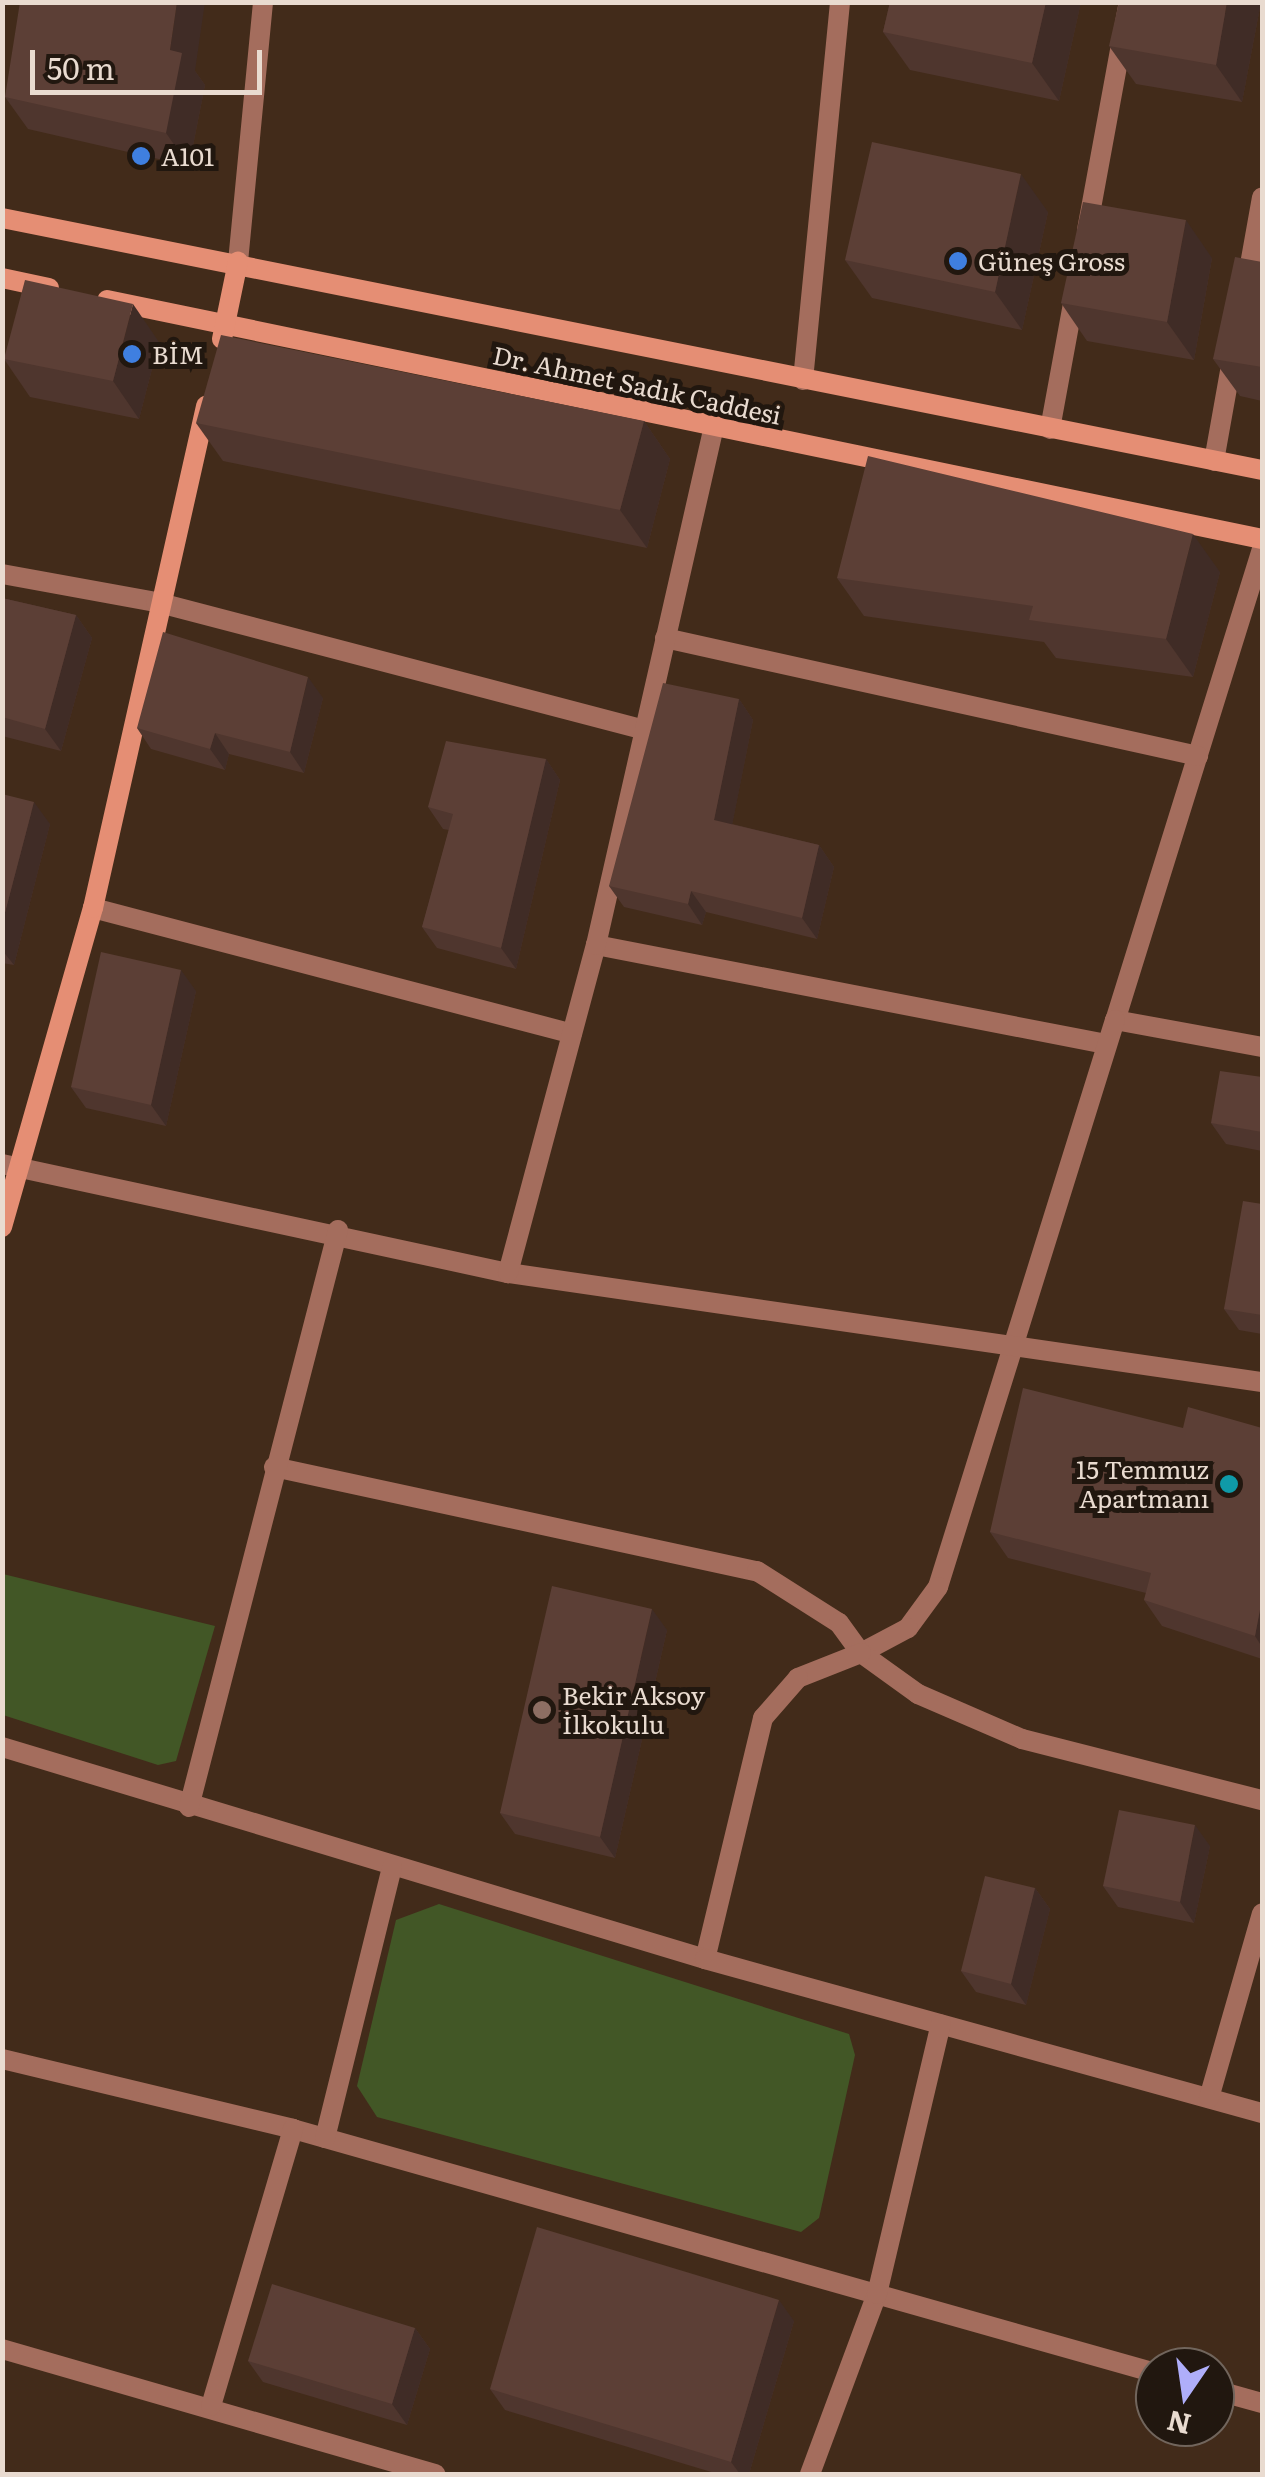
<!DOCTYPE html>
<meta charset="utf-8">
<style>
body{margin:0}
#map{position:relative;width:1265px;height:2477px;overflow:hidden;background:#422b1a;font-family:Literata,serif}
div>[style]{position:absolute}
.green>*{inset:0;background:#425726}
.street>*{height:20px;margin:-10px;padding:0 10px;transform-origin:10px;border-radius:10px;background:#a46d5d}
.secondary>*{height:20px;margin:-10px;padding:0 10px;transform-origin:10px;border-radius:10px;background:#e58e74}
.wall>*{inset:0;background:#4f362e}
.shaded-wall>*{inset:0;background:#402c26}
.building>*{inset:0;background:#5c3f36}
.dots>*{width:28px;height:28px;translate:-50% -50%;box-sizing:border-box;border:5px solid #21170f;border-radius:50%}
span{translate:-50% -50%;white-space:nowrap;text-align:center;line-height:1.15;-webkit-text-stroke:10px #21170f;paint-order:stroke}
.poi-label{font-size:25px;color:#e9dbd0}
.left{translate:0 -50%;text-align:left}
.right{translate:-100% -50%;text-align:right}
.street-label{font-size:25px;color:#e9dbd0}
.frame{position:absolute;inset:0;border:5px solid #e9dbd0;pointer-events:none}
.north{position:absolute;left:1135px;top:2347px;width:100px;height:100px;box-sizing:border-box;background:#21170f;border:2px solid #71655c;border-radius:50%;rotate:193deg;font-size:28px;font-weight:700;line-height:40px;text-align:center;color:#e9dbd0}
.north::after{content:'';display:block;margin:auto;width:35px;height:45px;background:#afaefa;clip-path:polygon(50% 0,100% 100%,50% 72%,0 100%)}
.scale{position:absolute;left:30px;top:50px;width:232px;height:45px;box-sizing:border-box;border:5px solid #e9dbd0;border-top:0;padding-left:12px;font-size:30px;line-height:35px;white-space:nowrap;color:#e9dbd0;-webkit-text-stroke:8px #21170f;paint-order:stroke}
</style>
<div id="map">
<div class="green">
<div style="clip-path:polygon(3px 1574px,215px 1626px,176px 1761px,158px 1765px,3px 1715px)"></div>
<div style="clip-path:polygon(439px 1904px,849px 2034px,855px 2055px,819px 2218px,801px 2232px,377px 2117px,357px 2086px,396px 1920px)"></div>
</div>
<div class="street">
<div style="left:1087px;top:230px;width:232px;rotate:-79.6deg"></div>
<div style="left:238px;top:262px;width:261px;rotate:-84.5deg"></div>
<div style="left:1246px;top:287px;width:91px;rotate:-79.9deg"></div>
<div style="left:803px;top:380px;width:380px;rotate:-84.4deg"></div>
<div style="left:1050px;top:429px;width:138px;rotate:-79.6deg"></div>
<div style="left:1214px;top:461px;width:109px;rotate:-79.9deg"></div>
<div style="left:1262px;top:549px;width:493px;rotate:107.3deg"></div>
<div style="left:1115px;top:1020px;width:149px;rotate:10.4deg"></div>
<div style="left:2px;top:574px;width:157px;rotate:10.3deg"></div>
<div style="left:156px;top:602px;width:501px;rotate:14.67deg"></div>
<div style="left:665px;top:638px;width:546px;rotate:12.48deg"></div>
<div style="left:93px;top:908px;width:495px;rotate:14.7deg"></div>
<div style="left:596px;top:945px;width:520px;rotate:10.99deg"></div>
<div style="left:1115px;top:1020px;width:594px;rotate:107.34deg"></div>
<div style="left:938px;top:1587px;width:51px;rotate:126.2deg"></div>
<div style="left:908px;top:1628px;width:53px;rotate:152deg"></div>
<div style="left:861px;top:1653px;width:70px;rotate:35.7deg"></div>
<div style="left:918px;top:1694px;width:113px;rotate:23.4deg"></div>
<div style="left:1022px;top:1739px;width:248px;rotate:14.3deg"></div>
<div style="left:2px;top:1164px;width:518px;rotate:12.16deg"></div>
<div style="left:508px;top:1273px;width:762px;rotate:8.23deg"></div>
<div style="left:508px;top:1273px;width:340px;rotate:-75deg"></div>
<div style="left:596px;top:945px;width:532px;rotate:-77.19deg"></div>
<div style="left:274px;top:1467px;width:494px;rotate:12.2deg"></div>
<div style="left:757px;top:1571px;width:97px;rotate:32.4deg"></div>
<div style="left:839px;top:1623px;width:37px;rotate:54deg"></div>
<div style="left:861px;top:1653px;width:68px;rotate:158.4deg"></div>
<div style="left:798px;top:1678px;width:53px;rotate:131.2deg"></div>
<div style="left:763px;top:1718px;width:248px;rotate:103.5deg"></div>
<div style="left:2px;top:1747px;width:734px;rotate:16.78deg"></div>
<div style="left:705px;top:1959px;width:578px;rotate:15.46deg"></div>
<div style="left:189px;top:1807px;width:596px;rotate:-75.52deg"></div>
<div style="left:2px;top:2059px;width:299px;rotate:13.5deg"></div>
<div style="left:293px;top:2129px;width:896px;rotate:15.8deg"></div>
<div style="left:1209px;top:2098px;width:192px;rotate:-74deg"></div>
<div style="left:325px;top:2138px;width:279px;rotate:-76.1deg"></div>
<div style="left:2px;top:2349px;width:451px;rotate:16.1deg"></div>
<div style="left:1215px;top:2390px;width:49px;rotate:15.5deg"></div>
<div style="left:211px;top:2406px;width:289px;rotate:-73.5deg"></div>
<div style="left:810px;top:2474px;width:192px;rotate:-69.6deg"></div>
<div style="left:877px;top:2294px;width:277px;rotate:-76.7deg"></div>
</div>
<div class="secondary">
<div style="left:2px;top:218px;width:1285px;rotate:11.31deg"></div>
<div style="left:2px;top:278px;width:48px;rotate:12deg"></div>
<div style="left:107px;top:300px;width:1179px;rotate:11.69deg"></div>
<div style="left:222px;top:339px;width:79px;rotate:-78.3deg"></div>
<div style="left:2px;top:1227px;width:332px;rotate:-74.1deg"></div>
<div style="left:93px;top:908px;width:515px;rotate:-77.31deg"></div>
</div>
<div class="wall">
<div style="clip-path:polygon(890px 2px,1081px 2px,1059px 101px,910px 70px,883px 32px)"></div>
<div style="clip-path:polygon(1261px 2px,1242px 102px,1136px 84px,1109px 46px)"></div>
<div style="clip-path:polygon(195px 71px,205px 85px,189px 166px,28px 129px,5px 97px)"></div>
<div style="clip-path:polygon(1048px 212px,1022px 330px,872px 298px,845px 260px)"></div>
<div style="clip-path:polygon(1212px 258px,1194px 360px,1087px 341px,1061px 303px)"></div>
<div style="clip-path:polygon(1262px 262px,1262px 401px,1240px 396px,1213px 359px)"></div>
<div style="clip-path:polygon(159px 342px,139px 419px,30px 397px,4px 359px)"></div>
<div style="clip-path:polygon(644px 421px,670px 459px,647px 548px,223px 461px,196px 423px)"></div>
<div style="clip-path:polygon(1220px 572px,1193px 677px,1056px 658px,1044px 642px,864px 616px,837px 578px)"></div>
<div style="clip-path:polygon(2px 598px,76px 615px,92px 638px,61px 751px,2px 736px)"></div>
<div style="clip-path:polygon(323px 698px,304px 773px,229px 754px,225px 770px,151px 749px,137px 728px)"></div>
<div style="clip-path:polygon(739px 699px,753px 720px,732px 824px,819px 845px,834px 867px,817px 939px,706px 912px,702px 925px,624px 907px,609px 886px)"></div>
<div style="clip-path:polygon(546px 759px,560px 780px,516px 969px,437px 948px,422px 927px,449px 830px,443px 829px,428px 807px)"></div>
<div style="clip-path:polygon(2px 794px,50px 824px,14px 965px,2px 963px)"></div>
<div style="clip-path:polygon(196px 991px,166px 1126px,86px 1108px,71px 1087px)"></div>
<div style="clip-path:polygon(1262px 1077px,1262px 1151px,1226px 1144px,1211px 1123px)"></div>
<div style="clip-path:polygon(1262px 1204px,1262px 1334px,1239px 1330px,1224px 1309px)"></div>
<div style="clip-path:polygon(1183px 1428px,1262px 1428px,1262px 1659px,1162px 1626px,1144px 1600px,1146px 1593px,1008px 1558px,990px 1532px)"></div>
<div style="clip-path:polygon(667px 1630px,615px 1858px,515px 1834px,500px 1813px)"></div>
<div style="clip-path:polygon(1210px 1846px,1194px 1923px,1118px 1907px,1103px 1886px)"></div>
<div style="clip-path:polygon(1035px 1888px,1050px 1909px,1026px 2005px,976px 1992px,961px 1971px)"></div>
<div style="clip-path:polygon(794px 2321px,749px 2474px,718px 2474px,505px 2410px,490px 2389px)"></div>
<div style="clip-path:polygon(415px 2328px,430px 2349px,407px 2425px,263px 2382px,248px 2361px)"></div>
</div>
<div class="shaded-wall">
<div style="clip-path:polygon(177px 2px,205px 2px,195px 71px,205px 85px,189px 166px,166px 133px,170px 50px)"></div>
<div style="clip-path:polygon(1046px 2px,1081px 2px,1059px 101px,1032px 63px)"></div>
<div style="clip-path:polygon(1227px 2px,1261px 2px,1242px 102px,1216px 65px)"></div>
<div style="clip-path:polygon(1021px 174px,1048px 212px,1022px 330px,995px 292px)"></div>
<div style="clip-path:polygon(1186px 220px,1212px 258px,1194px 360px,1167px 322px)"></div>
<div style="clip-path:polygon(133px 304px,159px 342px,139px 419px,113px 381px)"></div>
<div style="clip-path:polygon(644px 421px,670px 459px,647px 548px,620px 510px)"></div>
<div style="clip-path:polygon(1193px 534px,1220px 572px,1193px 677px,1166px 639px)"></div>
<div style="clip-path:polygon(76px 615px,92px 638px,61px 751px,45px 729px)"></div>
<div style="clip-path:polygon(308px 677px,323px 698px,304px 773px,290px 752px)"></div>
<div style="clip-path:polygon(739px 699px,753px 720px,729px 841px,714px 820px)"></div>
<div style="clip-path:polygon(215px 733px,229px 754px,225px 770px,210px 749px)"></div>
<div style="clip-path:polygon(546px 759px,560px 780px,516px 969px,501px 948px)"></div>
<div style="clip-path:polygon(34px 802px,50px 824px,14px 965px,2px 950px,2px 924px)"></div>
<div style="clip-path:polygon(819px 845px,834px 867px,817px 939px,802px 918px)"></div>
<div style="clip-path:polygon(691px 891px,706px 912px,702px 925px,688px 904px)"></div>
<div style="clip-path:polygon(181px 970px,196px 991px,166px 1126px,151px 1105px)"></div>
<div style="clip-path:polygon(1262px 1599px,1262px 1647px,1255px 1636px)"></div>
<div style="clip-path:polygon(652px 1609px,667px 1630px,615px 1858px,600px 1837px)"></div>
<div style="clip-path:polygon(1195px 1825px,1210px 1846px,1194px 1923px,1180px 1902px)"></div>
<div style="clip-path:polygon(1035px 1888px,1050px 1909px,1026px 2005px,1011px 1984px)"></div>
<div style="clip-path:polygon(779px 2300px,794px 2321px,749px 2474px,740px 2474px,731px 2462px)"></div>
<div style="clip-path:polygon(415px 2328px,430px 2349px,407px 2425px,392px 2404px)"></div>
</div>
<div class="building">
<div style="clip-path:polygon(20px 2px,177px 2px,170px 50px,182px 53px,166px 133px,5px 97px)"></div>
<div style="clip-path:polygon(890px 2px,1046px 2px,1032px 63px,883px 32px)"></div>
<div style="clip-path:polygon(1119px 2px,1227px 2px,1216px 65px,1109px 46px)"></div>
<div style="clip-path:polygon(872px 142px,1021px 174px,995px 292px,845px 260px)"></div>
<div style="clip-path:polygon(1083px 202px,1186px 220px,1167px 322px,1061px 303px)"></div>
<div style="clip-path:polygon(1235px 257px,1262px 262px,1262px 367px,1213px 359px)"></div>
<div style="clip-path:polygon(25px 280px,133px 304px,113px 381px,4px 359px)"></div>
<div style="clip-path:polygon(221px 335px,644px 421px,620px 510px,196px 423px)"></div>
<div style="clip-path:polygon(868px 456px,1193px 534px,1166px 639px,1029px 620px,1033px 606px,837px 578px)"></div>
<div style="clip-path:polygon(2px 598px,76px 615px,45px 729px,2px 717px)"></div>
<div style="clip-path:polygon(163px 632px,308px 677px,290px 752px,215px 733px,210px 749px,137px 728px)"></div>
<div style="clip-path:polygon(663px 683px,739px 699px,714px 820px,819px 845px,802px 918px,691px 891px,688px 904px,609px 886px)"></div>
<div style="clip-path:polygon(446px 741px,546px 759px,501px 948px,422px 927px,453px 814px,428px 807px)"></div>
<div style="clip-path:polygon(2px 794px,34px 802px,2px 924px)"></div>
<div style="clip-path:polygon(101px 952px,181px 970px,151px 1105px,71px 1087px)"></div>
<div style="clip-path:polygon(1220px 1071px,1262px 1077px,1262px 1132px,1211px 1123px)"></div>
<div style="clip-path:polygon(1243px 1201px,1262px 1204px,1262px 1315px,1224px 1309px)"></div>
<div style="clip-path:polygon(1023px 1388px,1183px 1428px,1188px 1407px,1262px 1428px,1262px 1599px,1255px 1636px,1144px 1600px,1151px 1573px,990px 1532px)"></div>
<div style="clip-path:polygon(552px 1586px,652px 1609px,600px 1837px,500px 1813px)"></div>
<div style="clip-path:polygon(1119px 1810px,1195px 1825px,1180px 1902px,1103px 1886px)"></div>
<div style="clip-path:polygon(985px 1876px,1035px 1888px,1011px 1984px,961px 1971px)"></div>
<div style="clip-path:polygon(537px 2227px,779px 2300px,731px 2462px,490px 2389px)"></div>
<div style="clip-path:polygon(272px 2284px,415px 2328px,392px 2404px,248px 2361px)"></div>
</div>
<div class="dots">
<div style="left:141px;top:156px;background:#3f7fe0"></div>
<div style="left:958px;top:261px;background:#3f7fe0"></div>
<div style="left:132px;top:354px;background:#3f7fe0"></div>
<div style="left:1229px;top:1484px;background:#0f9aa8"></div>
<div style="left:542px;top:1710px;background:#8d6e63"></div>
</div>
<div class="poi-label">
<span class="left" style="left:161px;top:156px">A101</span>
<span class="left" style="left:978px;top:261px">Güneş Gross</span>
<span class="left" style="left:152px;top:354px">BİM</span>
<span class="right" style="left:1209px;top:1484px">15 Temmuz<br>Apartmanı</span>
<span class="left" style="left:562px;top:1710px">Bekir Aksoy<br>İlkokulu</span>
</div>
<div class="street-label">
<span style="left:637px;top:385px;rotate:12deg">Dr. Ahmet Sadık Caddesi</span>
</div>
<div class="frame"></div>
<div class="north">N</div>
<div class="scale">50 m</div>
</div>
